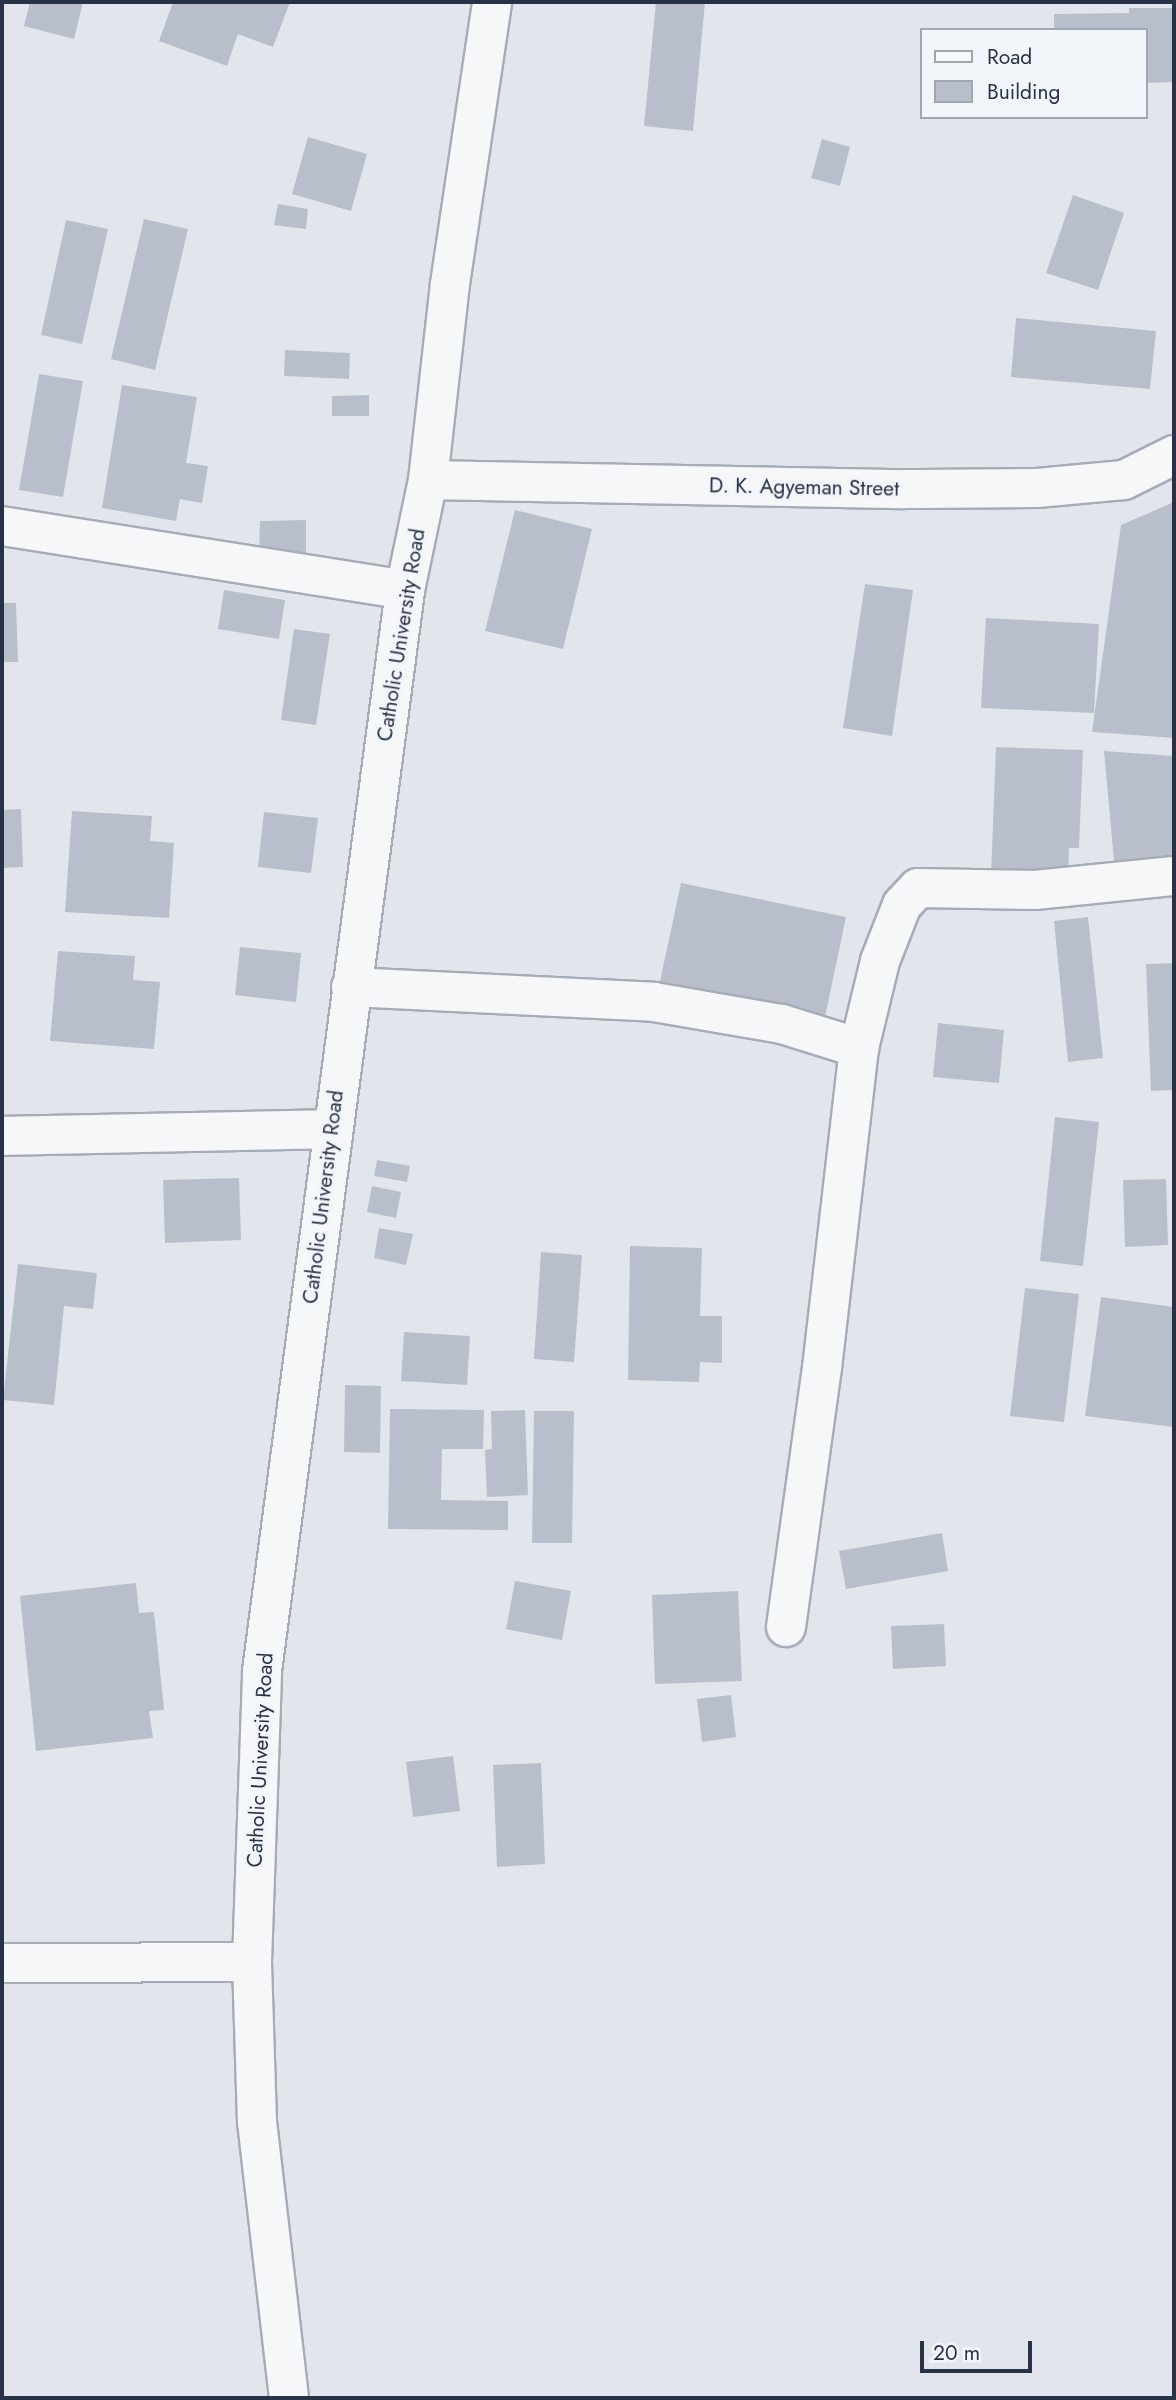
<!DOCTYPE html>
<style>
body{margin:0}
#map{position:relative;width:1176px;height:2400px;overflow:hidden;background:#e2e6ec;font-family:Jost,sans-serif}
div>[style]{position:absolute}
.building>*{inset:0;background:#b9bfca}
.roads{filter:drop-shadow(2px 0 #a6acb7) drop-shadow(-2px 0 #a6acb7) drop-shadow(0 2px #a6acb7) drop-shadow(0 -2px #a6acb7)}
.minor>*{height:38px;margin:-19px;padding:0 19px;transform-origin:19px;border-radius:19px;background:#f5f7f9}
span{translate:-50% -50%;white-space:nowrap;text-align:center;line-height:1.15;-webkit-text-stroke:7px #f2f5f9;paint-order:stroke}
.street-label{font-size:21px;color:#283246}
.frame{position:absolute;inset:0;border:4px solid #283246;pointer-events:none}
.legend{position:absolute;left:920px;top:28px;width:228px;height:91px;box-sizing:border-box;background:#f2f5f9;border:2px solid #a1a7b1;margin:0;padding:9px 12px;list-style:none;font-size:21px;color:#283246}
.legend li{display:flex;align-items:center;gap:14px;height:35px}
.legend b{width:35px;border:2px solid #a1a7b1}
.scale{position:absolute;left:920px;top:2341px;width:112px;height:32px;box-sizing:border-box;border:4px solid #283246;border-top:0;padding-left:9px;font-size:21px;line-height:24px;white-space:nowrap;color:#283246;-webkit-text-stroke:5px #f2f5f9;paint-order:stroke}
</style>
<div id="map">
<div class="building">
<div style="clip-path:polygon(30px 2px,83px 2px,74px 39px,24px 26px)"></div>
<div style="clip-path:polygon(173px 2px,290px 2px,273px 47px,238px 34px,227px 66px,159px 41px)"></div>
<div style="clip-path:polygon(656px 2px,705px 2px,693px 131px,644px 126px)"></div>
<div style="clip-path:polygon(1129px 8px,1174px 8px,1174px 82px,1146px 83px,1146px 30px,1054px 30px,1054px 14px,1129px 13px)"></div>
<div style="clip-path:polygon(308px 137px,367px 154px,351px 211px,292px 194px)"></div>
<div style="clip-path:polygon(822px 139px,850px 147px,840px 186px,811px 178px)"></div>
<div style="clip-path:polygon(1073px 195px,1124px 213px,1098px 290px,1046px 273px)"></div>
<div style="clip-path:polygon(278px 204px,308px 209px,306px 229px,274px 225px)"></div>
<div style="clip-path:polygon(144px 219px,188px 229px,155px 370px,111px 359px)"></div>
<div style="clip-path:polygon(66px 220px,108px 229px,82px 344px,41px 335px)"></div>
<div style="clip-path:polygon(1016px 318px,1156px 331px,1150px 389px,1011px 377px)"></div>
<div style="clip-path:polygon(285px 350px,350px 353px,349px 379px,284px 376px)"></div>
<div style="clip-path:polygon(39px 374px,83px 381px,63px 497px,19px 490px)"></div>
<div style="clip-path:polygon(122px 385px,197px 397px,186px 463px,208px 466px,202px 503px,180px 499px,176px 521px,102px 508px)"></div>
<div style="clip-path:polygon(369px 395px,369px 416px,332px 416px,332px 396px)"></div>
<div style="clip-path:polygon(1174px 502px,1174px 738px,1092px 732px,1121px 525px)"></div>
<div style="clip-path:polygon(515px 510px,592px 529px,563px 649px,485px 631px)"></div>
<div style="clip-path:polygon(306px 520px,306px 554px,259px 555px,260px 521px)"></div>
<div style="clip-path:polygon(865px 584px,913px 590px,892px 736px,843px 728px)"></div>
<div style="clip-path:polygon(224px 590px,285px 600px,279px 639px,218px 629px)"></div>
<div style="clip-path:polygon(2px 603px,16px 603px,18px 662px,2px 662px)"></div>
<div style="clip-path:polygon(986px 618px,1099px 624px,1094px 713px,981px 708px)"></div>
<div style="clip-path:polygon(294px 629px,330px 634px,316px 725px,281px 720px)"></div>
<div style="clip-path:polygon(996px 747px,1083px 750px,1079px 848px,1069px 848px,1068px 878px,991px 875px)"></div>
<div style="clip-path:polygon(1104px 751px,1174px 756px,1174px 860px,1114px 861px)"></div>
<div style="clip-path:polygon(21px 809px,23px 867px,2px 868px,2px 810px)"></div>
<div style="clip-path:polygon(72px 811px,152px 816px,150px 841px,174px 843px,169px 918px,65px 912px)"></div>
<div style="clip-path:polygon(264px 812px,318px 818px,311px 873px,258px 867px)"></div>
<div style="clip-path:polygon(681px 883px,846px 917px,825px 1017px,659px 986px)"></div>
<div style="clip-path:polygon(1088px 917px,1103px 1058px,1068px 1062px,1054px 921px)"></div>
<div style="clip-path:polygon(240px 947px,301px 953px,296px 1002px,235px 995px)"></div>
<div style="clip-path:polygon(58px 951px,135px 956px,133px 980px,160px 982px,154px 1049px,50px 1041px)"></div>
<div style="clip-path:polygon(1174px 963px,1174px 1090px,1151px 1091px,1146px 964px)"></div>
<div style="clip-path:polygon(938px 1023px,1004px 1030px,999px 1083px,933px 1077px)"></div>
<div style="clip-path:polygon(1055px 1117px,1099px 1122px,1083px 1266px,1040px 1261px)"></div>
<div style="clip-path:polygon(377px 1160px,410px 1166px,407px 1182px,374px 1176px)"></div>
<div style="clip-path:polygon(239px 1178px,241px 1240px,165px 1243px,163px 1180px)"></div>
<div style="clip-path:polygon(1166px 1179px,1168px 1245px,1125px 1247px,1123px 1180px)"></div>
<div style="clip-path:polygon(372px 1186px,401px 1192px,396px 1218px,367px 1212px)"></div>
<div style="clip-path:polygon(379px 1228px,413px 1234px,406px 1265px,374px 1258px)"></div>
<div style="clip-path:polygon(630px 1246px,702px 1248px,700px 1316px,722px 1316px,722px 1363px,700px 1362px,699px 1382px,628px 1380px)"></div>
<div style="clip-path:polygon(541px 1252px,582px 1255px,574px 1362px,534px 1359px)"></div>
<div style="clip-path:polygon(18px 1264px,97px 1273px,93px 1309px,64px 1306px,54px 1405px,3px 1400px)"></div>
<div style="clip-path:polygon(1025px 1288px,1079px 1294px,1064px 1422px,1010px 1416px)"></div>
<div style="clip-path:polygon(1101px 1297px,1174px 1307px,1174px 1427px,1085px 1416px)"></div>
<div style="clip-path:polygon(404px 1332px,470px 1336px,467px 1385px,401px 1381px)"></div>
<div style="clip-path:polygon(345px 1385px,381px 1386px,380px 1453px,344px 1452px)"></div>
<div style="clip-path:polygon(390px 1409px,484px 1410px,483px 1449px,442px 1449px,441px 1500px,508px 1501px,508px 1530px,388px 1529px)"></div>
<div style="clip-path:polygon(525px 1410px,528px 1495px,487px 1497px,485px 1450px,492px 1449px,491px 1411px)"></div>
<div style="clip-path:polygon(534px 1411px,574px 1411px,572px 1543px,532px 1543px)"></div>
<div style="clip-path:polygon(942px 1533px,948px 1571px,846px 1589px,839px 1551px)"></div>
<div style="clip-path:polygon(515px 1581px,571px 1591px,562px 1640px,506px 1629px)"></div>
<div style="clip-path:polygon(136px 1583px,139px 1613px,154px 1612px,164px 1710px,149px 1711px,153px 1738px,36px 1751px,20px 1596px)"></div>
<div style="clip-path:polygon(738px 1591px,742px 1681px,655px 1684px,652px 1595px)"></div>
<div style="clip-path:polygon(944px 1624px,946px 1666px,893px 1669px,891px 1626px)"></div>
<div style="clip-path:polygon(731px 1695px,736px 1737px,702px 1742px,697px 1699px)"></div>
<div style="clip-path:polygon(453px 1756px,460px 1811px,413px 1817px,406px 1762px)"></div>
<div style="clip-path:polygon(541px 1763px,545px 1864px,497px 1867px,493px 1765px)"></div>
</div>
<div class="roads">
<div class="minor">
<div style="left:428px;top:480px;width:476px;rotate:1.1deg"></div>
<div style="left:904px;top:489px;width:133px;rotate:-0.4deg"></div>
<div style="left:1037px;top:488px;width:87px;rotate:-5.3deg"></div>
<div style="left:1124px;top:480px;width:56px;rotate:-26.6deg"></div>
<div style="left:2px;top:526px;width:408px;rotate:9deg"></div>
<div style="left:351px;top:987px;width:303px;rotate:2.8deg"></div>
<div style="left:654px;top:1002px;width:130px;rotate:9.8deg"></div>
<div style="left:782px;top:1024px;width:81px;rotate:17.3deg"></div>
<div style="left:2px;top:1136px;width:329px;rotate:-1.2deg"></div>
<div style="left:786px;top:1627px;width:261px;rotate:-82.1deg"></div>
<div style="left:822px;top:1368px;width:322px;rotate:-83.4deg"></div>
<div style="left:859px;top:1048px;width:89px;rotate:-76.4deg"></div>
<div style="left:880px;top:961px;width:60px;rotate:-68.6deg"></div>
<div style="left:902px;top:905px;width:23px;rotate:-47deg"></div>
<div style="left:918px;top:888px;width:117px;rotate:1deg"></div>
<div style="left:1035px;top:890px;width:140px;rotate:-5.8deg"></div>
<div style="left:2px;top:1963px;width:250px;rotate:-0.2deg"></div>
<div style="left:289px;top:2398px;width:278px;rotate:-96.6deg"></div>
<div style="left:257px;top:2122px;width:160px;rotate:-91.8deg"></div>
<div style="left:252px;top:1962px;width:291px;rotate:-88deg"></div>
<div style="left:262px;top:1671px;width:1090px;rotate:-82.46deg"></div>
<div style="left:405px;top:590px;width:112px;rotate:-78.2deg"></div>
<div style="left:428px;top:480px;width:197px;rotate:-83.6deg"></div>
<div style="left:450px;top:284px;width:285px;rotate:-81.5deg"></div>
</div>
</div>
<div class="street-label">
<span style="left:804px;top:487px;rotate:1deg">D. K. Agyeman Street</span>
<span style="left:401px;top:635px;rotate:-81deg">Catholic University Road</span>
<span style="left:323px;top:1197px;rotate:-83deg">Catholic University Road</span>
<span style="left:260px;top:1760px;rotate:-87deg">Catholic University Road</span>
</div>
<div class="frame"></div>
<ul class="legend">
<li><b style="height:9px;background:#f5f7f9"></b>Road</li>
<li><b style="height:19px;background:#b9bfca"></b>Building</li>
</ul>
<div class="scale">20 m</div>
</div>
